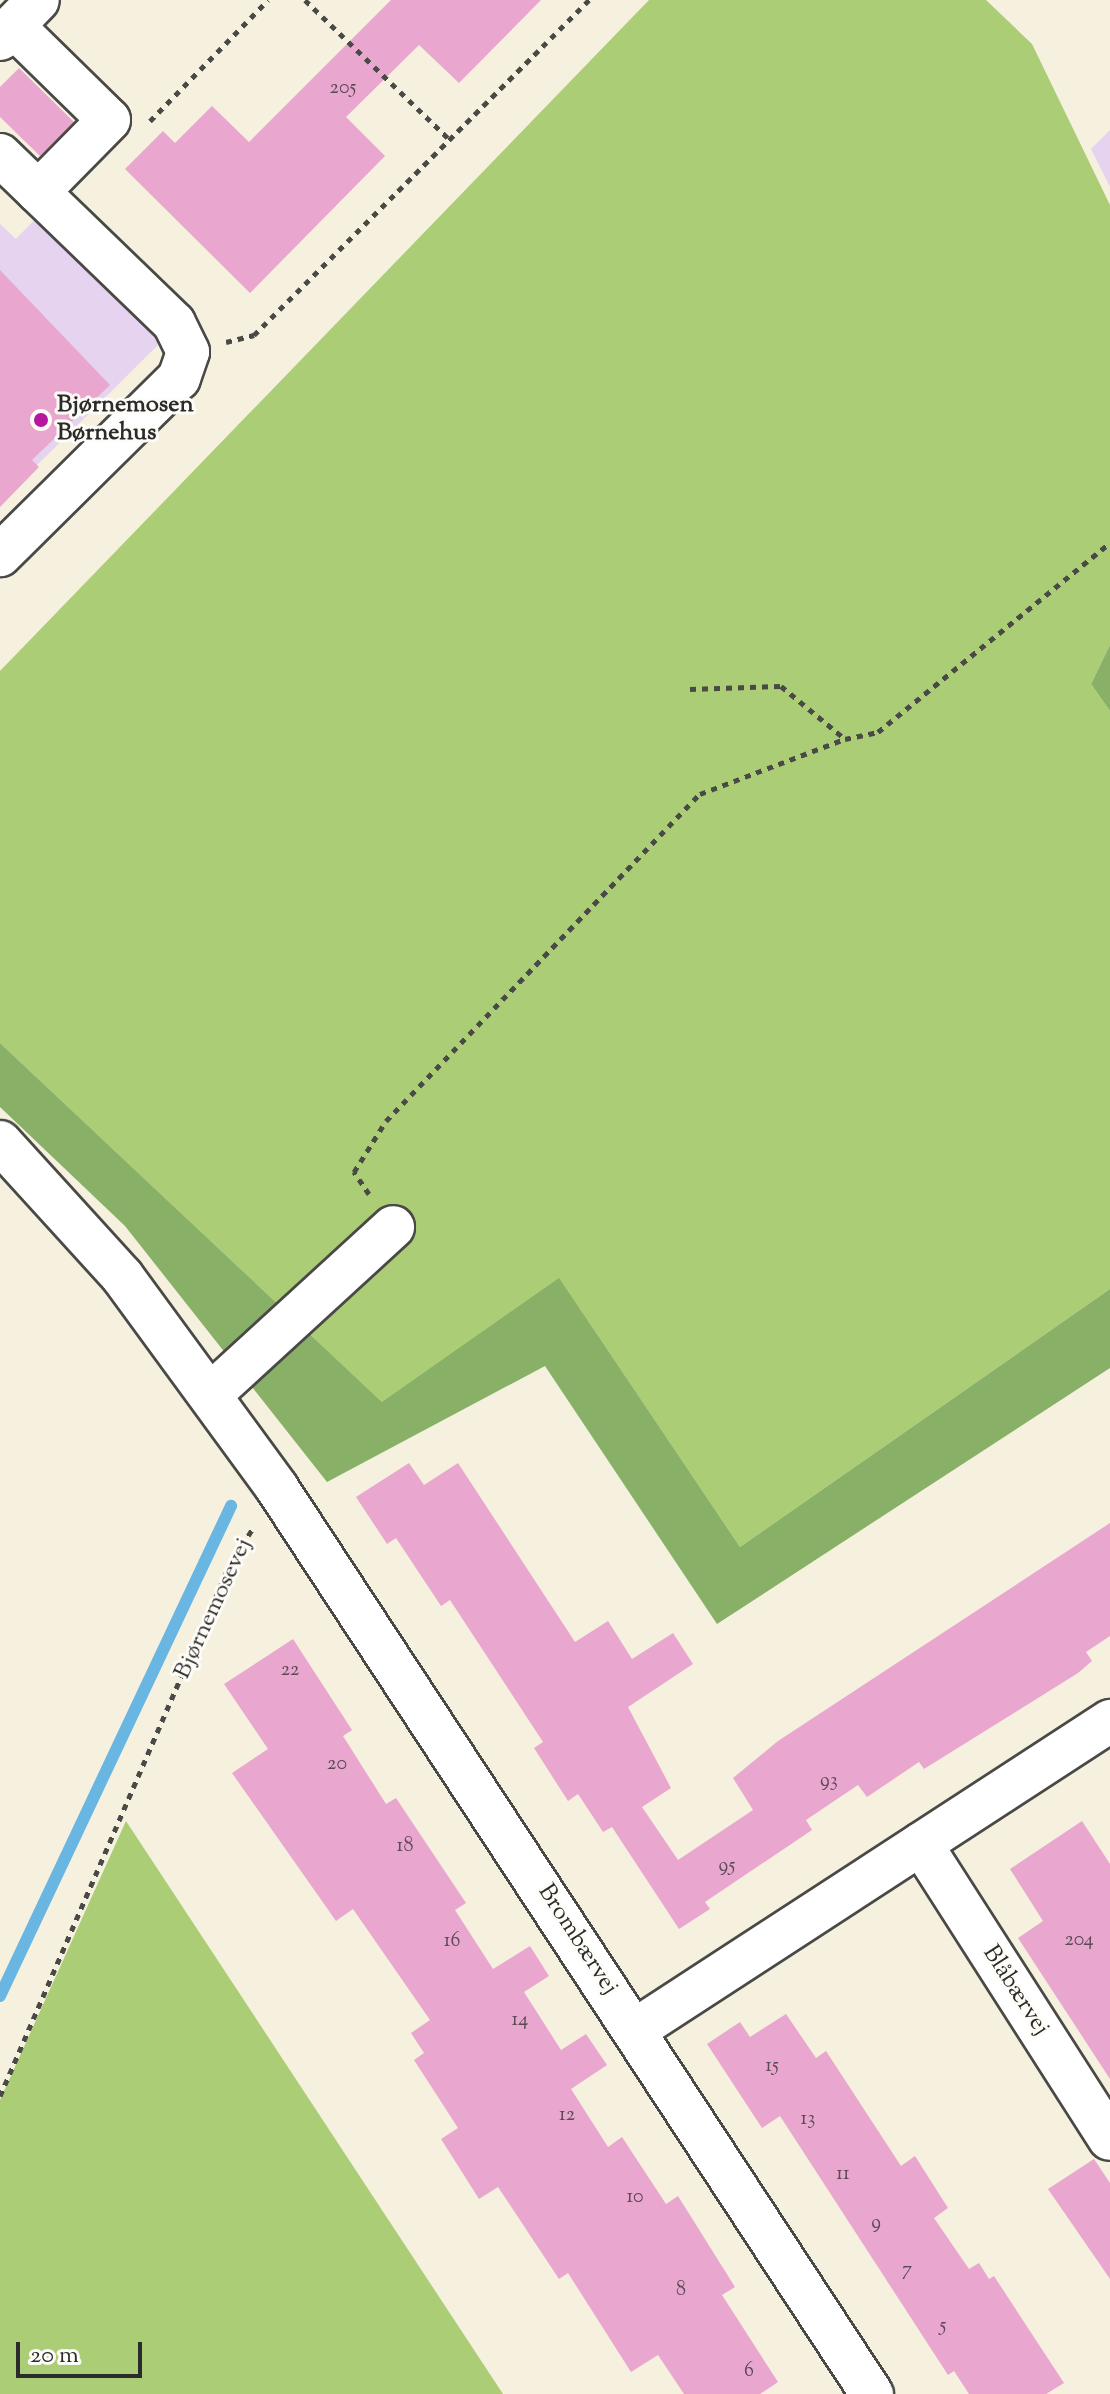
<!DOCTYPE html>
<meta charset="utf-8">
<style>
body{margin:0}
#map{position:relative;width:1110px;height:2394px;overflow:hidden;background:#f6f0de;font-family:"Sorts Mill Goudy",serif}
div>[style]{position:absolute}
.built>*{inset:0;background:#e6d3f0}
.green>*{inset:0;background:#abcd76}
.forest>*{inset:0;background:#88b067}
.stream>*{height:12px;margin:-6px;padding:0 6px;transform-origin:6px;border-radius:6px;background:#69b6e3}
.building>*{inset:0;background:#e9a7cf}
.path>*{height:5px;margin-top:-2.5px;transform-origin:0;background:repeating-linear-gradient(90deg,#494946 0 6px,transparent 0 12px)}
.roads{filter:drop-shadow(2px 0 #494946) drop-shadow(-2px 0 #494946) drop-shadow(0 2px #494946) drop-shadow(0 -2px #494946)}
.minor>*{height:42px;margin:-21px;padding:0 21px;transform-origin:21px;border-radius:21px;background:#fff}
.dots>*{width:22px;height:22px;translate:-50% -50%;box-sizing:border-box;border:4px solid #fdfcf7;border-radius:50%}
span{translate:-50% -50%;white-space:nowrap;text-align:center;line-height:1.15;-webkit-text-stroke:6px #fdfcf7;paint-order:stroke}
.number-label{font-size:20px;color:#5a4a54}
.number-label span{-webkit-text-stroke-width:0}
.poi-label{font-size:24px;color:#2b2b2b;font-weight:700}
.left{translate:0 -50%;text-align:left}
.street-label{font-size:24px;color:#2b2b2b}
.scale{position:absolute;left:16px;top:2342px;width:126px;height:36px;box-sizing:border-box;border:4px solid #2b2b2b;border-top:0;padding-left:10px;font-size:24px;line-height:28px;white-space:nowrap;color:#2b2b2b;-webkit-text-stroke:6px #fdfcf7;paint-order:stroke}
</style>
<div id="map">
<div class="built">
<div style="clip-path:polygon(1110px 130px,1110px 187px,1091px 149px)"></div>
<div style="clip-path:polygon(41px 213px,164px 339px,0 502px,0 224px,16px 239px)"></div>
</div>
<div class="green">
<div style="clip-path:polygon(649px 0,986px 0,1032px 44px,1110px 205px,1110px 645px,1091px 684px,1110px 711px,1110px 1289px,740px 1547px,559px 1279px,383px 1403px,0 1043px,0 671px)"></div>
<div style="clip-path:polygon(126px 1821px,503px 2394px,0 2394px,0 2100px)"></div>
</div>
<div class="forest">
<div style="clip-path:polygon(1110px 645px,1110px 711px,1091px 684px)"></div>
<div style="clip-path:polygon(0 1043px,382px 1402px,559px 1278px,740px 1547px,1110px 1289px,1110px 1368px,717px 1624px,545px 1366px,327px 1482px,125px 1226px,0 1107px)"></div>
</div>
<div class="stream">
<div style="left:0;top:1996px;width:542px;rotate:-64.76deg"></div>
</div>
<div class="building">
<div style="clip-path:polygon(391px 0,541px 0,459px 83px,419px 45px,346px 117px,385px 156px,250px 293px,125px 169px,163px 131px,175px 143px,212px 106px,249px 142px)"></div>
<div style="clip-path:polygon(19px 68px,74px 122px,40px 156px,0 117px,0 87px)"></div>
<div style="clip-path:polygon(0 270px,110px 385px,32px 460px,39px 467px,0 507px)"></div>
<div style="clip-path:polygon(409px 1463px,424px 1485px,458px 1463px,575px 1642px,608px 1621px,632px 1659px,673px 1633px,693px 1664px,628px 1707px,671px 1788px,642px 1807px,678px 1860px,753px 1810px,733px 1778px,778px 1741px,1110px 1523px,1110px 1636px,1086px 1652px,1092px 1661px,1078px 1673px,924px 1769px,919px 1762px,867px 1797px,858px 1785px,806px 1820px,812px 1830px,705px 1902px,710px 1909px,679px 1929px,612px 1827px,603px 1832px,578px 1794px,568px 1801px,534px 1748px,543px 1742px,450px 1600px,441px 1606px,396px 1538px,387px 1544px,356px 1497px)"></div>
<div style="clip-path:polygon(293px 1639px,352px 1730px,343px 1736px,386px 1804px,396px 1798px,466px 1903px,455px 1910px,493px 1969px,530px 1946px,549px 1976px,524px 1992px,561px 2050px,586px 2034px,607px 2065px,571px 2089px,608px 2147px,622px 2137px,666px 2204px,678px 2196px,735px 2287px,722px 2295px,778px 2382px,760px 2394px,684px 2394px,658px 2355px,631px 2372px,568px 2273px,559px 2279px,498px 2187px,479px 2199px,441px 2139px,458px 2128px,414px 2060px,424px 2053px,411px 2033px,430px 2020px,353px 1909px,336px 1921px,232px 1773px,268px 1749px,224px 1684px)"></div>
<div style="clip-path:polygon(1082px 1821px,1110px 1864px,1110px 2079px,1018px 1938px,1043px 1921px,1010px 1869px)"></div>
<div style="clip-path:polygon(786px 2014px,816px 2058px,826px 2051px,901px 2166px,915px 2156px,948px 2208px,934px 2218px,969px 2269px,979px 2263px,989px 2279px,994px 2276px,1064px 2383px,1046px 2394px,969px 2394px,954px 2371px,948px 2375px,780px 2116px,762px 2128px,707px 2044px,740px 2022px,750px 2037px)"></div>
<div style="clip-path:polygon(1094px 2159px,1110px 2183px,1110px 2279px,1048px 2189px)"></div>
</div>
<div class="path">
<div style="left:305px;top:0;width:202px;rotate:44deg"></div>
<div style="left:150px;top:121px;width:169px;rotate:-45.7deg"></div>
<div style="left:226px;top:342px;width:29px;rotate:-14deg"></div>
<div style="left:254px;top:335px;width:474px;rotate:-45deg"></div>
<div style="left:690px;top:689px;width:91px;rotate:-1.9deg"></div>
<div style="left:781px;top:686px;width:83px;rotate:39.6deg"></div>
<div style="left:845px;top:739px;width:34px;rotate:-12deg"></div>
<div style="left:878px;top:732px;width:299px;rotate:-39.2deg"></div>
<div style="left:369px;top:1194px;width:27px;rotate:-124deg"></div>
<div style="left:354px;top:1172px;width:60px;rotate:-57.9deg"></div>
<div style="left:386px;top:1121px;width:453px;rotate:-46.2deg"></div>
<div style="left:700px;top:794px;width:155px;rotate:-20.8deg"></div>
<div style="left:0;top:2096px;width:577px;rotate:-66.63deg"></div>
<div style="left:229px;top:1566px;width:45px;rotate:-57.7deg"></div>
</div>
<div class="roads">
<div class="minor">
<div style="left:13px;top:26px;width:134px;rotate:44.4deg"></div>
<div style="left:109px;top:120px;width:101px;rotate:134.6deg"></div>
<div style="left:0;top:39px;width:54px;rotate:-45.7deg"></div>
<div style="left:0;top:155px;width:242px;rotate:44deg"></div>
<div style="left:174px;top:323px;width:32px;rotate:64deg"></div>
<div style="left:188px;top:352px;width:28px;rotate:109deg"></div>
<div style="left:179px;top:378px;width:252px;rotate:135.3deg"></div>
<div style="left:0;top:1142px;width:181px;rotate:47.7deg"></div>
<div style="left:122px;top:1276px;width:263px;rotate:53.8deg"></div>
<div style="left:277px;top:1488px;width:1084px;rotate:56.71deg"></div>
<div style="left:211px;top:1394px;width:247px;rotate:-42.5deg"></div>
<div style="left:921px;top:1844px;width:350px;rotate:57.4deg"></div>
<div style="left:635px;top:2030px;width:567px;rotate:-33.05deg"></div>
</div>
</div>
<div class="dots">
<div style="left:41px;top:420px;background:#b5179e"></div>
</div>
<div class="number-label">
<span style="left:343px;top:88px">205</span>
<span style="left:290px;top:1670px">22</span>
<span style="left:337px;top:1764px">20</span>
<span style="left:829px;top:1781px">93</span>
<span style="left:405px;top:1846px">18</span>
<span style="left:727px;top:1866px">95</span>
<span style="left:1079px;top:1940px">204</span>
<span style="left:452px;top:1941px">16</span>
<span style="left:520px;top:2020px">14</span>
<span style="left:772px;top:2066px">15</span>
<span style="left:567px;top:2115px">12</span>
<span style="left:808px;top:2119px">13</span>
<span style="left:843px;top:2174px">11</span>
<span style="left:635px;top:2197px">10</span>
<span style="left:876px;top:2223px">9</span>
<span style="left:907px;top:2270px">7</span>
<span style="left:681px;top:2290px">8</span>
<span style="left:943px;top:2326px">5</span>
<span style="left:749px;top:2371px">6</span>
</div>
<div class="poi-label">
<span class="left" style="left:57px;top:420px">Bjørnemosen<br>Børnehus</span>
</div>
<div class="street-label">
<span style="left:214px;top:1609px;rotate:-65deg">Bjørnemosevej</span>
<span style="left:577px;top:1940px;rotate:57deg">Brombærvej</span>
<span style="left:1015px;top:1991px;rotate:57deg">Blåbærvej</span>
</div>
<div class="scale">20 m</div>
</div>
